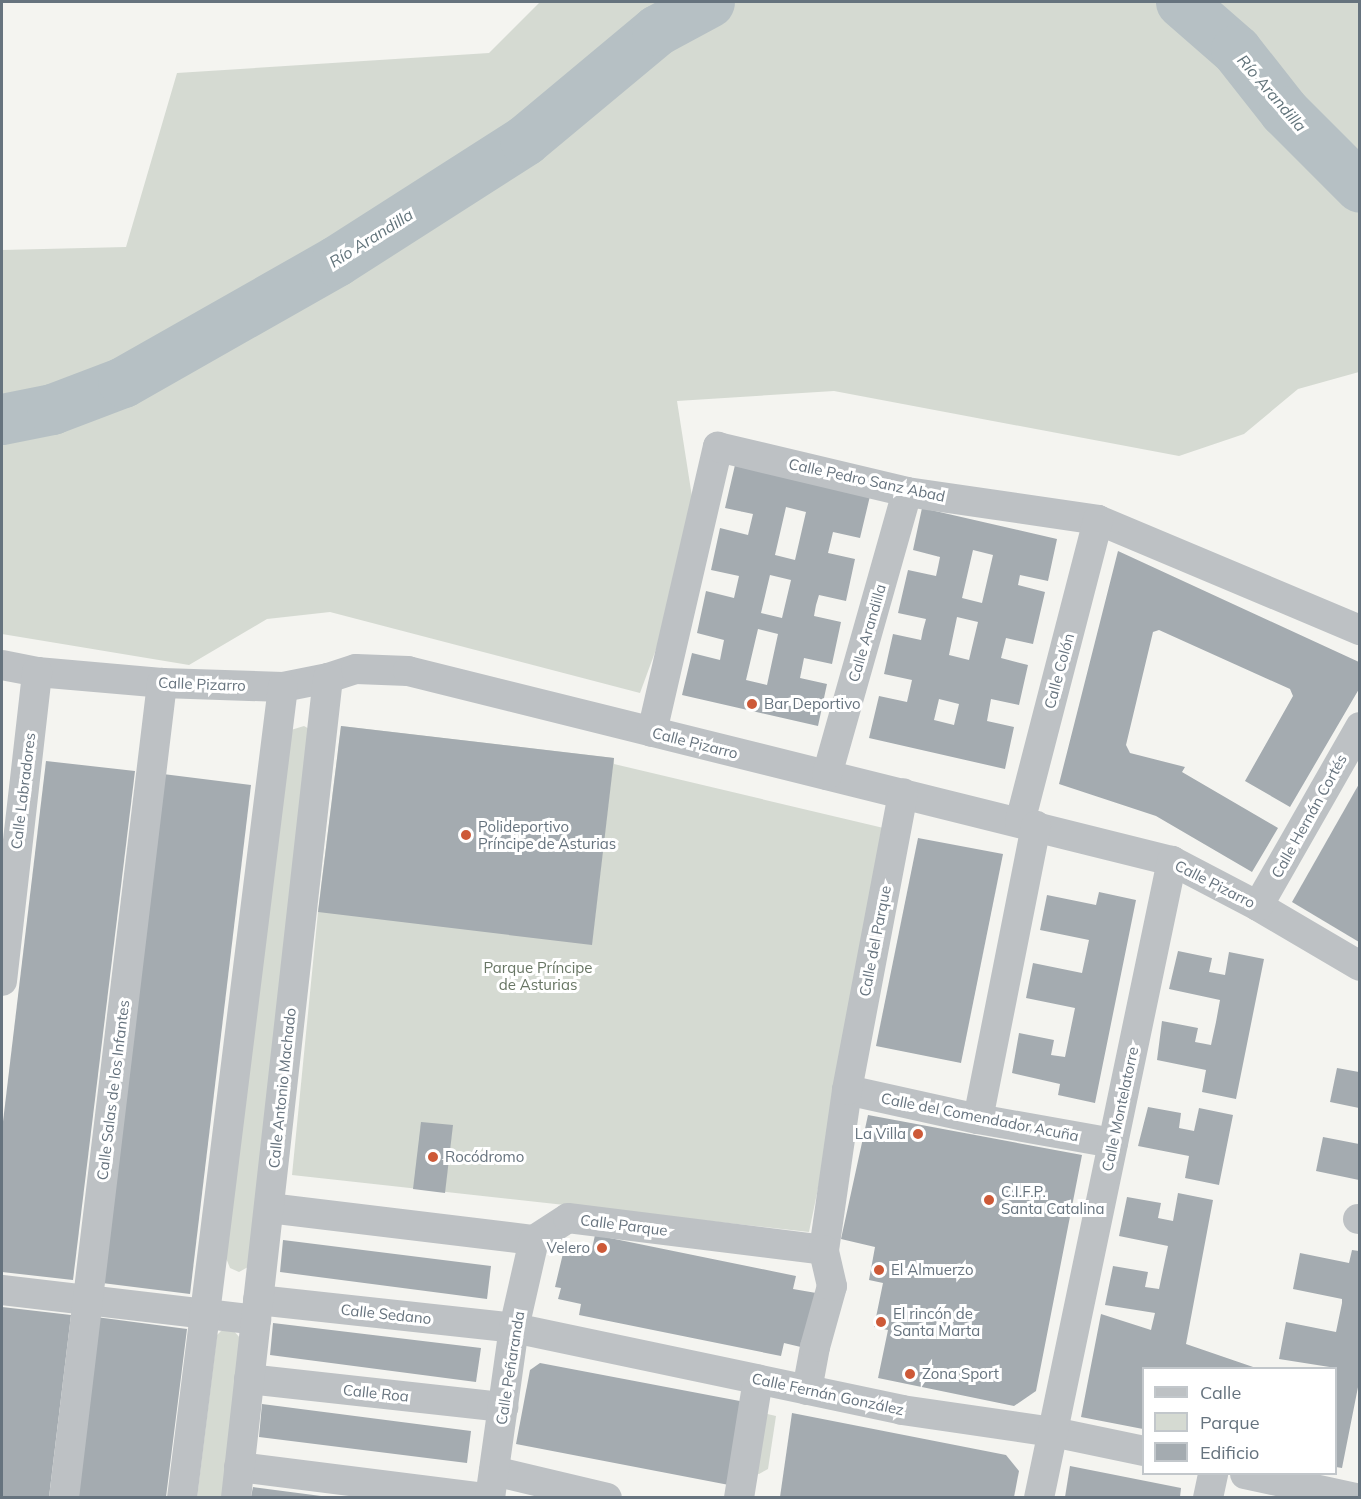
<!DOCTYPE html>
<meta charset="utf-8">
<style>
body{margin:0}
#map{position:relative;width:1361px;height:1499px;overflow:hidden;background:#f4f4f0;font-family:Mulish,sans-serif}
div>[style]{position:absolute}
.green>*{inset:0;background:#d5dad2}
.river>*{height:51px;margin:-25.5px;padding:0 25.5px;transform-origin:25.5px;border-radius:25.5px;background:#b6c0c4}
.building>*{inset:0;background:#a4abb0}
.minor>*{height:30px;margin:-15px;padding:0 15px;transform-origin:15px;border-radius:15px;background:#bdc1c4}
.dots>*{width:16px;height:16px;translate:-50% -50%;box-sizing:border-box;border:3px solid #fff;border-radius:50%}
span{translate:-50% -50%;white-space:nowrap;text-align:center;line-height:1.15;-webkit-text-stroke:6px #fff;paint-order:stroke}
.street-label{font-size:15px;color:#66737e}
.poi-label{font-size:15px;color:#66737e}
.left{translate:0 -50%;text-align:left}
.right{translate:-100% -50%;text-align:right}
.park-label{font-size:15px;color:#687664}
.water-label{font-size:16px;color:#62747b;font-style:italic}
.frame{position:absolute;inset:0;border:3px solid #66737e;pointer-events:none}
.legend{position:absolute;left:1142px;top:1367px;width:195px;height:108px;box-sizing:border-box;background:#fff;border:2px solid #c2c7cb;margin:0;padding:8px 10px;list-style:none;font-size:18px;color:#66737e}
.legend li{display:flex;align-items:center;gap:12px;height:30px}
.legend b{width:30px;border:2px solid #c2c7cb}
</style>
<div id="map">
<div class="green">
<div style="clip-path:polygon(540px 2px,1359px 2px,1359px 372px,1298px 389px,1244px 434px,1179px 456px,834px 391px,677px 401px,698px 535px,640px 693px,330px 612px,267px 619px,189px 665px,2px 634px,2px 250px,126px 247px,177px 73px,489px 53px)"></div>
<div style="clip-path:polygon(304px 726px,311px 730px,248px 1267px,239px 1272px,230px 1268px,226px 1258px,291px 730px)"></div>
<div style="clip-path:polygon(341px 726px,614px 758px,614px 764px,892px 830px,809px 1232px,292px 1175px,318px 912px)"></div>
<div style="clip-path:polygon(233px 1330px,241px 1339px,222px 1497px,197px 1498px,217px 1335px,221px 1331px)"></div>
<div style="clip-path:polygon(759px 1412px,776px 1416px,768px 1469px,759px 1474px,754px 1473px)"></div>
</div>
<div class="river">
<div style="left:1181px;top:2px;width:73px;rotate:41.1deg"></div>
<div style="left:1236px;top:50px;width:78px;rotate:51.8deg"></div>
<div style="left:1284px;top:111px;width:107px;rotate:45deg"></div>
<div style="left:2px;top:419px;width:51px;rotate:-11.3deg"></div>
<div style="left:52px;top:409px;width:76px;rotate:-20.8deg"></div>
<div style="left:123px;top:382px;width:245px;rotate:-29.6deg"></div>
<div style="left:336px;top:261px;width:224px;rotate:-32.6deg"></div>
<div style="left:525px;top:140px;width:172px;rotate:-39.8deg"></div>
<div style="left:657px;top:30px;width:59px;rotate:-28.3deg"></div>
</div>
<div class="building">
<div style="clip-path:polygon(evenodd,735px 465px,870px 496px,860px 538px,833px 532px,828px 553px,855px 559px,846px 601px,819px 595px,816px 605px,814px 616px,841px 622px,832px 664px,804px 658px,800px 678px,827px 684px,818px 726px,682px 695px,692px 653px,720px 660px,724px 640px,697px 633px,706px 591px,734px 598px,739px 576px,711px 570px,720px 528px,748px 535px,753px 514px,725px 508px,735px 465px,786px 507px,806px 512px,795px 560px,775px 555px,786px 507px,735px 465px,770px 575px,791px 580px,782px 618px,761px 613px,770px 575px,735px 465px,758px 629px,778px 634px,767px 685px,746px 680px,758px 629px)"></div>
<div style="clip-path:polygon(evenodd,922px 508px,1057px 539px,1048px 581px,1020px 575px,1018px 585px,1045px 592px,1033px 644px,1006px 638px,1001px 658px,1028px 665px,1019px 705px,991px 699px,987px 721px,1014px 727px,1005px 769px,869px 738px,879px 696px,907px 702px,912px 680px,884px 674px,893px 634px,921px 640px,923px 630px,926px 619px,898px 613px,908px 570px,936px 576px,938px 567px,940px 557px,913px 550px,922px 508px,973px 550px,993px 555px,982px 603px,962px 598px,973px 550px,922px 508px,957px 617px,978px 622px,969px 660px,949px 655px,957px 617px,922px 508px,939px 699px,959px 704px,954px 725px,934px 720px,939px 699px)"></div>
<div style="clip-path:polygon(1118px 551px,1359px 662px,1359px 689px,1290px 807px,1245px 781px,1293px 696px,1290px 689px,1159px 630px,1153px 632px,1126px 745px,1130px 753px,1185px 767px,1182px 772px,1278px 828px,1252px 872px,1156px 816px,1059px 784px)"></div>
<div style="clip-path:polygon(341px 726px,614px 758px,592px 945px,318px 912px)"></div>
<div style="clip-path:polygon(46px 761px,135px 771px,73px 1280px,2px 1272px,2px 1130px)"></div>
<div style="clip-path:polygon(163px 774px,251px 785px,190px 1294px,102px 1283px)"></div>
<div style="clip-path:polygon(1359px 784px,1359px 942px,1292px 902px)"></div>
<div style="clip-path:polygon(918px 838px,1003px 854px,961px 1063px,876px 1046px)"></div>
<div style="clip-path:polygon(1099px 892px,1136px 900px,1095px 1103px,1058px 1095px,1060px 1084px,1012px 1073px,1019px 1033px,1054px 1040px,1051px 1055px,1065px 1057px,1075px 1008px,1026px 998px,1033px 963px,1082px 973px,1089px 940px,1040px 930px,1047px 895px,1096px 905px)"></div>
<div style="clip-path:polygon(1178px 951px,1212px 958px,1209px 972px,1225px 975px,1229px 952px,1264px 959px,1236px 1099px,1202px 1092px,1206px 1070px,1157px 1060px,1162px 1021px,1198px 1028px,1195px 1042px,1211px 1045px,1216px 1022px,1220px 1000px,1169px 989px)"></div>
<div style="clip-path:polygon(1337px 1068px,1359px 1072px,1359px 1108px,1330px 1102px)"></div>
<div style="clip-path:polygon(1148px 1107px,1181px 1113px,1179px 1128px,1194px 1131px,1199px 1108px,1233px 1115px,1219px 1185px,1185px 1178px,1189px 1156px,1138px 1146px)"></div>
<div style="clip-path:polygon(868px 1115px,1082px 1155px,1036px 1391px,1014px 1406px,878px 1378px,888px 1330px,874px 1327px,883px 1283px,869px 1280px,875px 1247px,841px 1239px)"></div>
<div style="clip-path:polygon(421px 1122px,453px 1125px,445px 1193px,413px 1189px)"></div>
<div style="clip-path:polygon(1323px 1137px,1359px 1144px,1359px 1180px,1316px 1171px)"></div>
<div style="clip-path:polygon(1178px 1193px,1213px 1200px,1186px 1344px,1256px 1368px,1143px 1368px,1143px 1429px,1081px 1417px,1101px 1314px,1151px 1330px,1155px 1313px,1105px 1305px,1113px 1266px,1148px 1272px,1145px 1287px,1159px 1289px,1168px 1246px,1119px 1236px,1127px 1197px,1161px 1203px,1158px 1218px,1173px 1221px)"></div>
<div style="clip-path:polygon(595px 1235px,796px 1276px,793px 1289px,822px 1294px,805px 1348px,784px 1343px,781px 1356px,579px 1315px,581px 1304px,558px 1299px,561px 1288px,555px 1287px,565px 1245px,592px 1249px)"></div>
<div style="clip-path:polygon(283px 1240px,491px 1266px,487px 1299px,280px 1272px)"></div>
<div style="clip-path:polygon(1352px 1250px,1359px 1251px,1359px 1382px,1342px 1468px,1336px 1467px,1336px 1368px,1279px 1359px,1286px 1322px,1336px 1332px,1342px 1303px,1342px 1299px,1293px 1289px,1300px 1253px,1349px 1263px)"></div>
<div style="clip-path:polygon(2px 1307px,71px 1315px,49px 1497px,2px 1497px)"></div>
<div style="clip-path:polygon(96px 1317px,187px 1329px,166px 1497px,74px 1497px)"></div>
<div style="clip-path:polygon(273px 1323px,481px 1348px,476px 1382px,270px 1355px)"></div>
<div style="clip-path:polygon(540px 1363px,745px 1402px,729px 1485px,516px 1444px,530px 1370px)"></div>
<div style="clip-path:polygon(262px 1404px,471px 1431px,467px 1463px,259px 1437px)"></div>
<div style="clip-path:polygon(792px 1413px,1006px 1455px,1019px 1471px,1014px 1497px,780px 1497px)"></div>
<div style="clip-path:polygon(1070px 1466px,1181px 1488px,1180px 1497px,1065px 1497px)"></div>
<div style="clip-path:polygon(253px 1487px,321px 1496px,321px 1497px,251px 1497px)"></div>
</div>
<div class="minor">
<div style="left:2px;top:665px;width:36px;rotate:11deg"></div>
<div style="left:37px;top:672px;width:125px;rotate:5deg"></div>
<div style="left:162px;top:683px;width:121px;rotate:1.9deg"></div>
<div style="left:283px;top:687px;width:46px;rotate:-11.3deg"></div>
<div style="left:328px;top:678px;width:29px;rotate:-18deg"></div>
<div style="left:356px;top:669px;width:52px;rotate:2.2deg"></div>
<div style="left:408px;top:671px;width:787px;rotate:13.97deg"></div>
<div style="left:1172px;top:861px;width:97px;rotate:27.6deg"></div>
<div style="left:1258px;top:906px;width:118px;rotate:30.5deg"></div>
<div style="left:652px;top:732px;width:293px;rotate:-77deg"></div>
<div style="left:718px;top:447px;width:194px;rotate:13.4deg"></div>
<div style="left:907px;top:492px;width:193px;rotate:8.3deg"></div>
<div style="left:1098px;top:520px;width:284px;rotate:22.8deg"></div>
<div style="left:827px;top:775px;width:294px;rotate:-74.2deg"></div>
<div style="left:1020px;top:822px;width:312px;rotate:-75.5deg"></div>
<div style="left:1258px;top:906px;width:206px;rotate:-60.3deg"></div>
<div style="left:2px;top:981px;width:311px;rotate:-83.5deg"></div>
<div style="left:847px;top:1090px;width:134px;rotate:12.5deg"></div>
<div style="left:978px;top:1119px;width:137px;rotate:10.1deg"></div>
<div style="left:978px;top:1119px;width:299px;rotate:-78.8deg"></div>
<div style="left:269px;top:1208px;width:267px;rotate:6.9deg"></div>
<div style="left:534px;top:1240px;width:40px;rotate:-32.9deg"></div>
<div style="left:568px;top:1218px;width:258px;rotate:7.1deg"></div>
<div style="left:824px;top:1250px;width:162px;rotate:-81.8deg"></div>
<div style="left:847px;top:1090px;width:302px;rotate:-79.3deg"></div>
<div style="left:1358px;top:1219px;width:2px"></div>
<div style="left:2px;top:1290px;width:256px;rotate:6.7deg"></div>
<div style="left:258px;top:1300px;width:258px;rotate:6.2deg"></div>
<div style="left:514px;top:1328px;width:397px;rotate:11.9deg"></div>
<div style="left:902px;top:1410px;width:153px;rotate:8.3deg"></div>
<div style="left:1053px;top:1432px;width:93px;rotate:11.8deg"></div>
<div style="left:249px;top:1379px;width:256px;rotate:6.3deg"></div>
<div style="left:807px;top:1390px;width:44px;rotate:-79.5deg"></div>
<div style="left:815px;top:1347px;width:63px;rotate:-74.4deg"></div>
<div style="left:832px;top:1286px;width:37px;rotate:-103deg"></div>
<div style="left:239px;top:1467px;width:249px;rotate:7.2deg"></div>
<div style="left:494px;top:1471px;width:116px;rotate:13.4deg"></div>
<div style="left:1245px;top:1474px;width:114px;rotate:12.2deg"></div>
<div style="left:64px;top:1498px;width:821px;rotate:-83.14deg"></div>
<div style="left:182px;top:1498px;width:817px;rotate:-82.9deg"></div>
<div style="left:236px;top:1498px;width:825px;rotate:-83.6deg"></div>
<div style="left:490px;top:1498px;width:172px;rotate:-82deg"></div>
<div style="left:514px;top:1328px;width:90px;rotate:-77.2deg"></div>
<div style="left:739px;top:1498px;width:120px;rotate:-80.9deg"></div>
<div style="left:1039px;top:1498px;width:651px;rotate:-78.21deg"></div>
<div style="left:1208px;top:1498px;width:25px;rotate:-78deg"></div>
</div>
<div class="dots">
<div style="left:752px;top:704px;background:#cd5937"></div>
<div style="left:466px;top:835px;background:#cd5937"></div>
<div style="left:918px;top:1134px;background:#cd5937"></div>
<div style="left:433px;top:1157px;background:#cd5937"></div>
<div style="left:989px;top:1200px;background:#cd5937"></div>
<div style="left:602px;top:1248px;background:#cd5937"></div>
<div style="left:879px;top:1270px;background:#cd5937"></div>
<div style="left:881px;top:1322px;background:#cd5937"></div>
<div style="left:910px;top:1374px;background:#cd5937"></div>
</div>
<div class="street-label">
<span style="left:867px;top:480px;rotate:12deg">Calle Pedro Sanz Abad</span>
<span style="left:867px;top:633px;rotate:-74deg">Calle Arandilla</span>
<span style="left:1059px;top:671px;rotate:-75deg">Calle Colón</span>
<span style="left:202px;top:684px;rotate:2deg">Calle Pizarro</span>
<span style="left:695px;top:743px;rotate:14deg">Calle Pizarro</span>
<span style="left:23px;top:791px;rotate:-83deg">Calle Labradores</span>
<span style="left:1309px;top:816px;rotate:-61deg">Calle Hernán Cortés</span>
<span style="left:1215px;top:884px;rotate:27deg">Calle Pizarro</span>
<span style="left:875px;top:941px;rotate:-79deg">Calle del Parque</span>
<span style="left:282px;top:1088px;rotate:-84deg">Calle Antonio Machado</span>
<span style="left:113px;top:1090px;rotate:-83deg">Calle Salas de los Infantes</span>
<span style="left:1120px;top:1109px;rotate:-78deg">Calle Montelatorre</span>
<span style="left:980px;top:1117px;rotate:11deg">Calle del Comendador Acuña</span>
<span style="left:624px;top:1225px;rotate:7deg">Calle Parque</span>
<span style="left:386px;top:1314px;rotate:6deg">Calle Sedano</span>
<span style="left:510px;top:1368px;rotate:-81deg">Calle Peñaranda</span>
<span style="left:376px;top:1393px;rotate:6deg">Calle Roa</span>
<span style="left:828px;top:1394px;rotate:12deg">Calle Fernán González</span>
</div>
<div class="poi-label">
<span class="left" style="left:764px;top:704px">Bar Deportivo</span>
<span class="left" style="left:478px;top:835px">Polideportivo<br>Príncipe de Asturias</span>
<span class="right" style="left:906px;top:1134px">La Villa</span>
<span class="left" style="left:445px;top:1157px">Rocódromo</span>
<span class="left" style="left:1001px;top:1200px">C.I.F.P.<br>Santa Catalina</span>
<span class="right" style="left:590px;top:1248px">Velero</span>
<span class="left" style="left:891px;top:1270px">El Almuerzo</span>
<span class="left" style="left:893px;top:1322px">El rincón de<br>Santa Marta</span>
<span class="left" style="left:922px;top:1374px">Zona Sport</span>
</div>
<div class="park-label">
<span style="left:538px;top:976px">Parque Príncipe<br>de Asturias</span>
</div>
<div class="water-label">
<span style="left:1272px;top:93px;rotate:49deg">Río Arandilla</span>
<span style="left:371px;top:238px;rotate:-32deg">Río Arandilla</span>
</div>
<div class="frame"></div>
<ul class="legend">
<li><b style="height:8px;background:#bdc1c4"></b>Calle</li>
<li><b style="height:16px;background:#d5dad2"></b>Parque</li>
<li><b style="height:16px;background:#a4abb0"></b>Edificio</li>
</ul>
</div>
